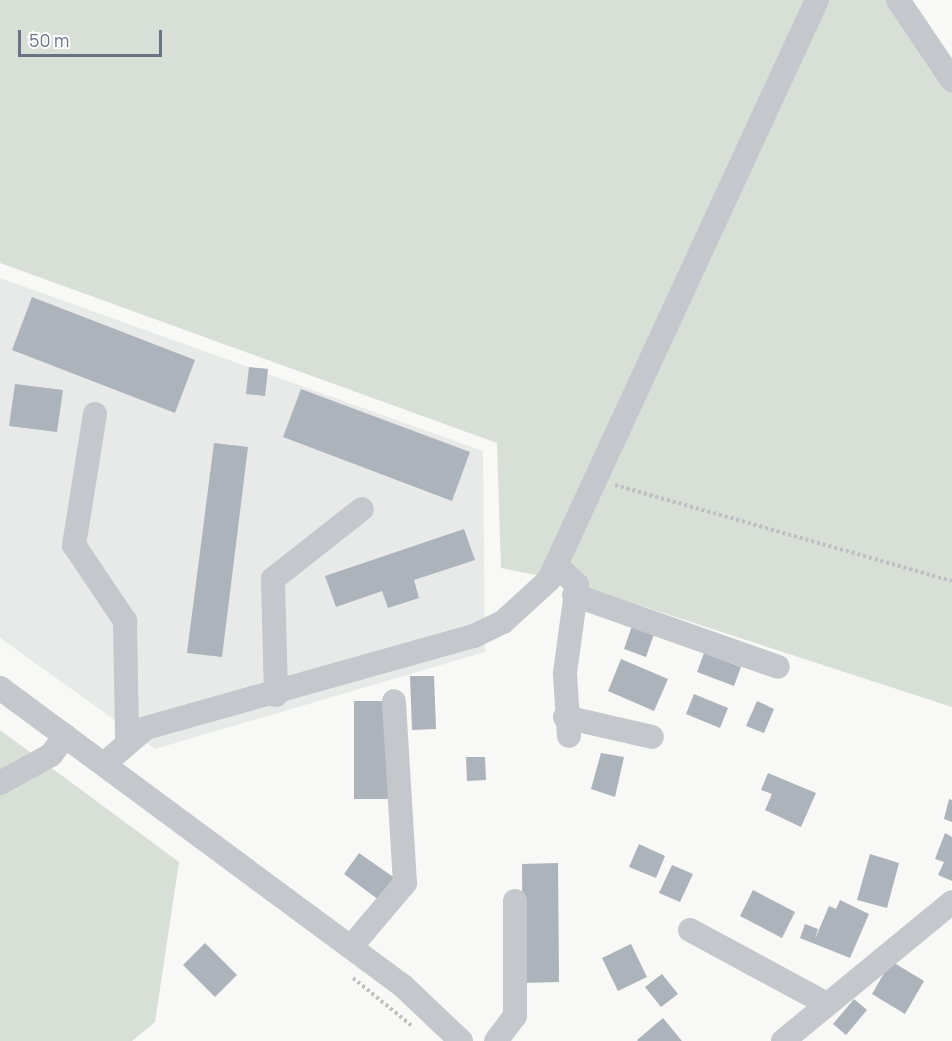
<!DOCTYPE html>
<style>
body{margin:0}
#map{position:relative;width:952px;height:1041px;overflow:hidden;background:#f8f8f6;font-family:Manrope,sans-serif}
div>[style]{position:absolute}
.built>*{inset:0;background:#e8e9e9}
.green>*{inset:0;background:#d8dfd7}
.building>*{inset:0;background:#adb3ba}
.path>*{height:4px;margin-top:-2px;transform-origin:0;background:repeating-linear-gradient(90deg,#bebfc2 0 3px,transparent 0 6px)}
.minor>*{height:24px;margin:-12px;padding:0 12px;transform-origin:12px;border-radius:12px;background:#c4c7cb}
span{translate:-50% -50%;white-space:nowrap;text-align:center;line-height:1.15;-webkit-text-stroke:6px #fff;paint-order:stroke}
.scale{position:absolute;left:18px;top:30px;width:144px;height:27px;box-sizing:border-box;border:3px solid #697385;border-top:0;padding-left:8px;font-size:18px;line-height:21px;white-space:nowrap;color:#697385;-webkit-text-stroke:4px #fff;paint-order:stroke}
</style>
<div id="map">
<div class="built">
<div style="clip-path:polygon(0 278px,483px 451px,485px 652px,155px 749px,0 638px)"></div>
</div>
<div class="green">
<div style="clip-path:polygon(0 0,890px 0,952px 66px,952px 707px,562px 580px,501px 568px,497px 443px,0 263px)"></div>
<div style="clip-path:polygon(0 730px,179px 862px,155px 1022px,132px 1041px,0 1041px)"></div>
</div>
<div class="building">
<div style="clip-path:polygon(32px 297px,195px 360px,175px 413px,12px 350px)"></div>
<div style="clip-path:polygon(249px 367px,268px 369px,265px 396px,246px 394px)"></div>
<div style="clip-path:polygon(15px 384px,63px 390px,57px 432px,9px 426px)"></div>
<div style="clip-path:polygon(301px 389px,470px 452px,452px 501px,283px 437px)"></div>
<div style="clip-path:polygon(214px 443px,248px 447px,222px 657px,187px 653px)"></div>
<div style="clip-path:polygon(464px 529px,475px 560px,414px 580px,419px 598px,388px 608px,382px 591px,336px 607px,325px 576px)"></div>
<div style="clip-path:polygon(632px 626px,654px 634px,646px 657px,624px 649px)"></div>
<div style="clip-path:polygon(704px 653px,741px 667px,734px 686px,697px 672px)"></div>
<div style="clip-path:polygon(621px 659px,668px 679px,654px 711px,608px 691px)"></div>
<div style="clip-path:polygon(410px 676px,434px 676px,436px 729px,412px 730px)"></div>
<div style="clip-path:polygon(694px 694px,728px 708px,720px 728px,686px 714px)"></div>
<div style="clip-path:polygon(354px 701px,390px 701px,390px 799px,354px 799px)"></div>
<div style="clip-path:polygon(757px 701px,774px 709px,764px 733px,746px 726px)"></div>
<div style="clip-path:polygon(601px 753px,624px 757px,615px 797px,591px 789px)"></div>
<div style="clip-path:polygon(466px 757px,485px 757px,486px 780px,467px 781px)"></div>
<div style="clip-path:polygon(768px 773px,816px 793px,801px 827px,765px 810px,772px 794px,761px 790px)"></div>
<div style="clip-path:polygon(949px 799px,952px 800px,952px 822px,944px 819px)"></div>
<div style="clip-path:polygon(945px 833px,952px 837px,952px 881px,938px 875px,944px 862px,935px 859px)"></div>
<div style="clip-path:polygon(639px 844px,665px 856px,656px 878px,629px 867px)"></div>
<div style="clip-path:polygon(359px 853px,399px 881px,383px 903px,344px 874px)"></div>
<div style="clip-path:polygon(870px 854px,899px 863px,887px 908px,857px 900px)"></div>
<div style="clip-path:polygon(558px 863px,559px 982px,523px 983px,522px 864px)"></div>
<div style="clip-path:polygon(672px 865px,693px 874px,680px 902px,659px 893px)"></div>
<div style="clip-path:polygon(753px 890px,795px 912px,782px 938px,740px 916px)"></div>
<div style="clip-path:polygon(840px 900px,869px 914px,850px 958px,800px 938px,805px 924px,818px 929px,815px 939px,829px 906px,836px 909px)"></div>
<div style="clip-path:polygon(205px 943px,237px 975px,215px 997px,183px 965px)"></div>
<div style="clip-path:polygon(631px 944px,647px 977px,618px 991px,602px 958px)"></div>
<div style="clip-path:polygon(891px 961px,924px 981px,905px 1014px,872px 994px)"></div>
<div style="clip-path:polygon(662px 974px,678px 994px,661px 1007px,645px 987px)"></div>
<div style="clip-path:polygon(854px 999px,867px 1010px,846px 1035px,833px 1024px)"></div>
<div style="clip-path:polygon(663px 1018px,682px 1041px,638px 1041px,637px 1040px)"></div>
</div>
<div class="path">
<div style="left:615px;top:485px;width:350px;rotate:15.9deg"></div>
<div style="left:353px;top:978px;width:76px;rotate:39.1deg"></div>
</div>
<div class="minor">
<div style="left:898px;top:0;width:97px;rotate:56deg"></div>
<div style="left:95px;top:414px;width:133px;rotate:99.1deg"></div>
<div style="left:74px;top:545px;width:92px;rotate:56.1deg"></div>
<div style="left:125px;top:621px;width:118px;rotate:89deg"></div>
<div style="left:558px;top:567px;width:26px;rotate:43deg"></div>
<div style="left:577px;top:585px;width:89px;rotate:97.8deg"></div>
<div style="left:565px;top:673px;width:63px;rotate:86.4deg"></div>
<div style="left:574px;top:595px;width:216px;rotate:19.4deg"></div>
<div style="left:0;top:688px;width:501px;rotate:36.48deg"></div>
<div style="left:403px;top:986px;width:80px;rotate:43.5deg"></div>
<div style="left:276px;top:695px;width:116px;rotate:-91.5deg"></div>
<div style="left:273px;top:579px;width:113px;rotate:-38.2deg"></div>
<div style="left:565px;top:717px;width:89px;rotate:12.9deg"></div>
<div style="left:104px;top:764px;width:55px;rotate:-40.6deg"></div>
<div style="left:146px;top:728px;width:341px;rotate:-15.7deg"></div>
<div style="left:474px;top:636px;width:32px;rotate:-26deg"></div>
<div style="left:503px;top:622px;width:62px;rotate:-42.4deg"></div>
<div style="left:549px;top:580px;width:639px;rotate:-65.2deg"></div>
<div style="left:0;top:783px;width:58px;rotate:-28.8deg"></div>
<div style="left:51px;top:755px;width:24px;rotate:-54deg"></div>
<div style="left:690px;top:930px;width:156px;rotate:28.4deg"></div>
<div style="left:351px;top:947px;width:84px;rotate:-49.8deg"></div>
<div style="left:405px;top:883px;width:182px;rotate:-93.5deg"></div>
<div style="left:496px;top:1041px;width:31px;rotate:-53deg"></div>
<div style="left:515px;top:1016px;width:115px;rotate:-90deg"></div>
<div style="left:783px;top:1041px;width:219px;rotate:-39.4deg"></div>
</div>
<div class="scale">50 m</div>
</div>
